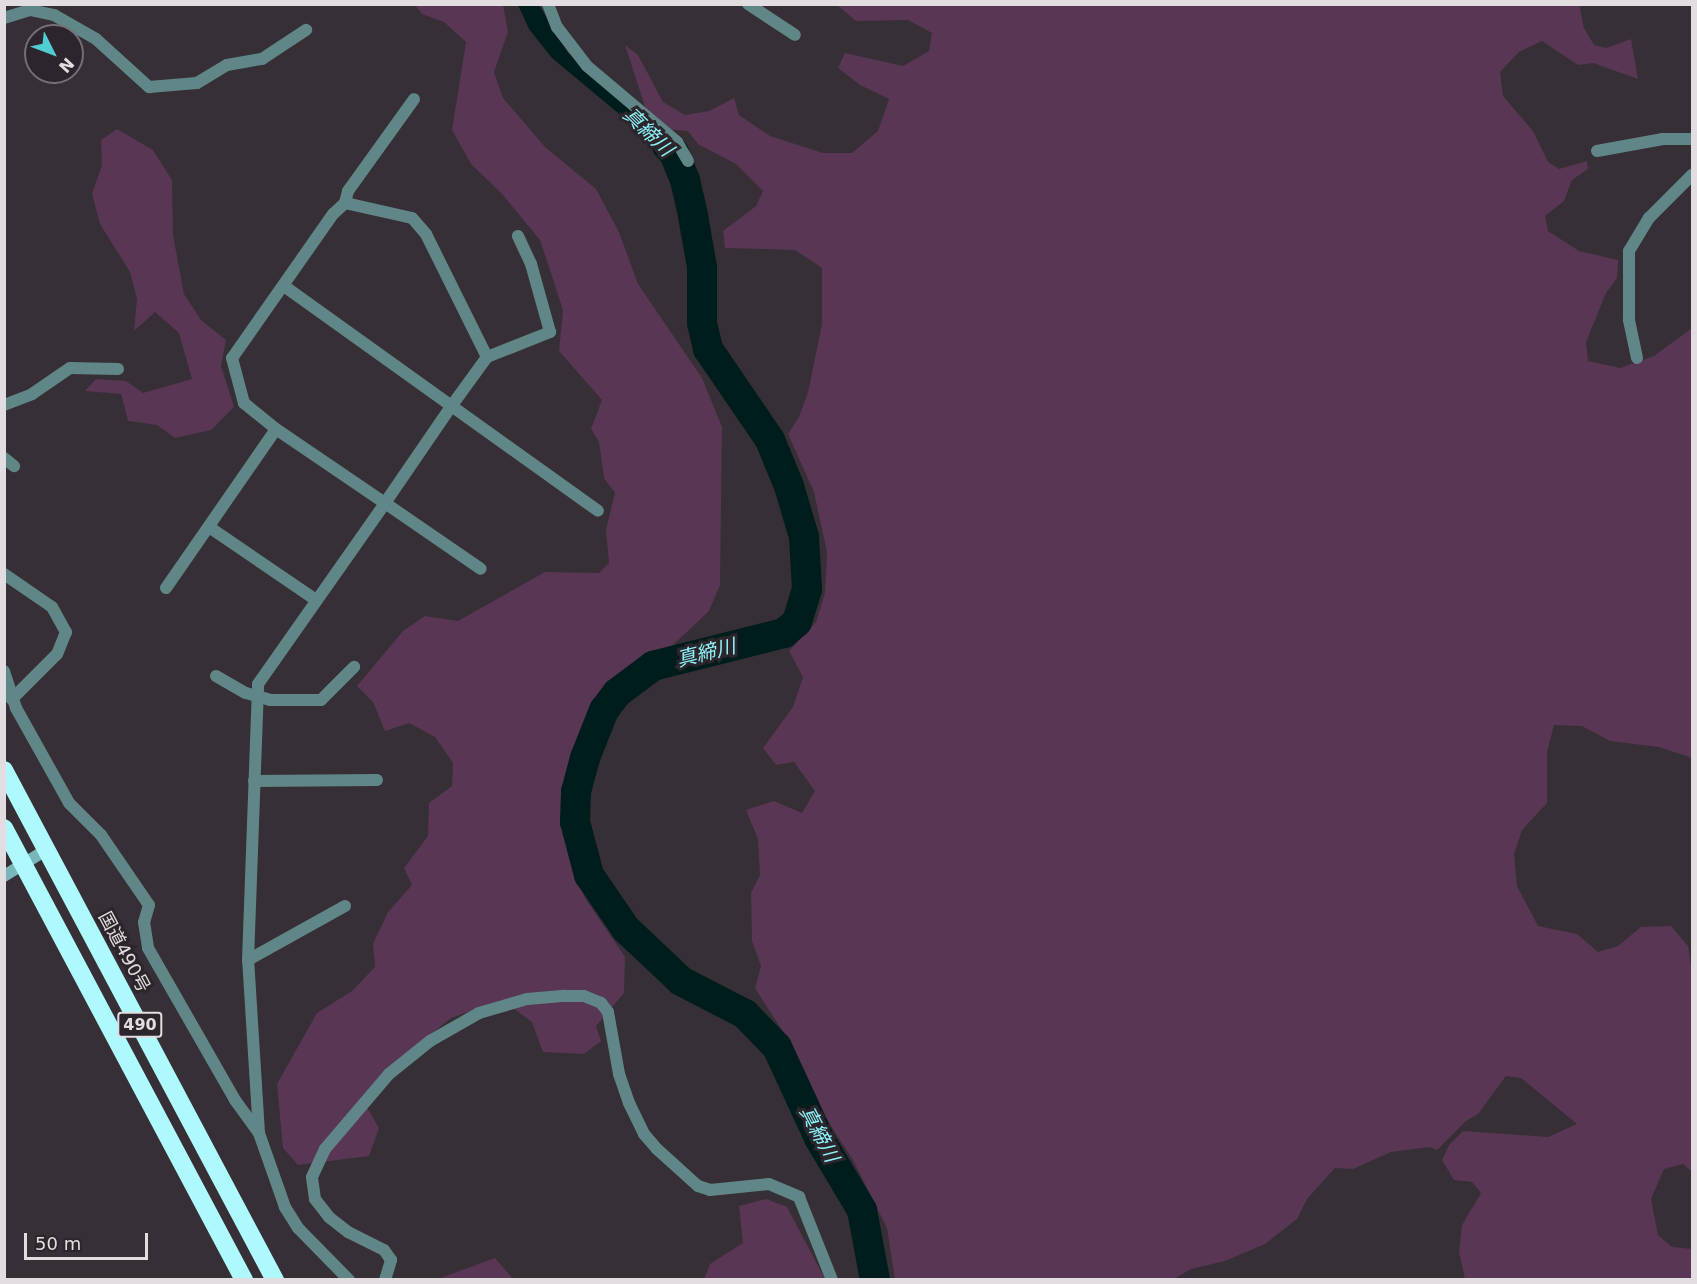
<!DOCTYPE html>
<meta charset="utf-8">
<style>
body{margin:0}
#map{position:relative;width:1697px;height:1284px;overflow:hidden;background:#362f35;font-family:"DejaVu Sans","Noto Sans JP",sans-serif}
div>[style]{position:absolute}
.green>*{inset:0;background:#583654}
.water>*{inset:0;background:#001d1e}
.river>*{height:30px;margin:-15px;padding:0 15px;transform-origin:15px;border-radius:15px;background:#001d1e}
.street>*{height:12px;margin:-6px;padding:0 6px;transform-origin:6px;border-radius:6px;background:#618688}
.secondary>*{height:12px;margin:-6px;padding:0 6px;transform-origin:6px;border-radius:6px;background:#7ab6b9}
.highway>*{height:18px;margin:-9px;padding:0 9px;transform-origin:9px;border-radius:9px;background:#aef9fd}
span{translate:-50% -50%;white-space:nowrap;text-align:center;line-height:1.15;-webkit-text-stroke:6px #2c252b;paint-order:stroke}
.shield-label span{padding:2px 4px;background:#2c252b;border:2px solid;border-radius:4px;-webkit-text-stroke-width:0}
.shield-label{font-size:16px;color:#e1dde1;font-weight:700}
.street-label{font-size:18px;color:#e1dde1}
.water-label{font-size:20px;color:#8cf4fa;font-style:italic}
.frame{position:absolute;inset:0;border:6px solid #e1dde1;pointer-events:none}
.north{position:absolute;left:24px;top:24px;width:60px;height:60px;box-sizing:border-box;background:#2c252b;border:2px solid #746f74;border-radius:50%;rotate:132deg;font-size:16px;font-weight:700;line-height:24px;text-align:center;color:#e1dde1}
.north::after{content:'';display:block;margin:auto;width:21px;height:27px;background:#51ccd3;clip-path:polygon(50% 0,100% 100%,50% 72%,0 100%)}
.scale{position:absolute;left:24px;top:1233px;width:124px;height:27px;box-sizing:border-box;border:3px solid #e1dde1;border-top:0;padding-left:8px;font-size:18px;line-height:21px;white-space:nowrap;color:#e1dde1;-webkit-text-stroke:4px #2c252b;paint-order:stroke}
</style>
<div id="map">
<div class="green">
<div style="clip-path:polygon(1579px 4px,1584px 28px,1594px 45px,1606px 48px,1631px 39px,1638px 79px,1593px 63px,1578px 65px,1542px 41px,1519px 52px,1500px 72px,1503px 96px,1533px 131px,1548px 162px,1559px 169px,1587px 161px,1588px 169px,1572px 180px,1564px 201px,1545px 216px,1548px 231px,1579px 251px,1618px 260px,1617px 278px,1606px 293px,1586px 342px,1588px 361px,1620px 368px,1654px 356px,1692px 328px,1692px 758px,1659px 747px,1610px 741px,1582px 726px,1554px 725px,1547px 752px,1547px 803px,1522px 830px,1514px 854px,1517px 886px,1538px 926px,1577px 934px,1598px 952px,1618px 946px,1641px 927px,1671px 926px,1688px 946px,1692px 972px,1692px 1172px,1683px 1164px,1664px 1169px,1651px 1199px,1658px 1235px,1672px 1247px,1692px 1249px,1692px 1279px,1465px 1279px,1459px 1252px,1462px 1225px,1481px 1193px,1472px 1182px,1454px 1180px,1442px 1160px,1449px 1145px,1463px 1131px,1548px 1137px,1577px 1124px,1521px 1078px,1506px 1076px,1478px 1114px,1466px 1121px,1437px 1150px,1430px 1147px,1391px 1152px,1353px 1169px,1335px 1168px,1307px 1199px,1297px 1219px,1265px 1244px,1225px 1261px,1191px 1269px,1174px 1279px,895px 1279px,887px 1228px,853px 1160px,818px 1106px,789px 1041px,755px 988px,761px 966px,752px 941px,751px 893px,760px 875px,758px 839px,746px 810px,774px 801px,802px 813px,815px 791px,794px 762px,776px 765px,763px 748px,793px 707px,803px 677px,789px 651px,816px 622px,825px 593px,827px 552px,814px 492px,788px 434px,799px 417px,808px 392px,822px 324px,822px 268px,795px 250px,725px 248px,723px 231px,756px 206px,763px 191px,736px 164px,698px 144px,688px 131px,665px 129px,647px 113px,625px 45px,638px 55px,663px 102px,685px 115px,709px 111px,734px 98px,739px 115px,770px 136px,823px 153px,852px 153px,878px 131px,889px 99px,860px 85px,838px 68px,845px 53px,903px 66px,929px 51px,932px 33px,908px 20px,856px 21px,837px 5px)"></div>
<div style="clip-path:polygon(415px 5px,503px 5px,508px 32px,494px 72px,503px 98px,545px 147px,596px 189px,619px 232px,638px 284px,702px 378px,722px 427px,720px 585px,709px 611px,673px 645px,622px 673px,598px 700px,577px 752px,566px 809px,570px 859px,585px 898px,625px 957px,624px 993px,596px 1026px,601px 1041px,584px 1054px,543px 1052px,532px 1022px,502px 1000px,451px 1018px,401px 1058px,361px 1097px,379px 1128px,369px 1156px,298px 1165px,283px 1148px,277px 1084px,317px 1013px,352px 991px,375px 967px,373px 944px,388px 912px,412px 885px,404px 868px,428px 836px,429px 803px,452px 786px,453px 763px,435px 737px,409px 723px,385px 731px,373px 702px,357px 686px,403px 631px,425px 616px,458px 621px,545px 572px,599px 573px,609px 563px,606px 530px,615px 493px,604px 478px,599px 442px,591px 429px,602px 400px,559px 351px,563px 310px,540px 240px,502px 194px,471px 164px,452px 130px,466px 42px,444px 22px,422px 14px)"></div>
<div style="clip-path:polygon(117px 129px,153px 150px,172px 180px,173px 235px,184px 294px,201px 320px,226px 340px,221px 366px,234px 407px,211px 430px,175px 438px,157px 425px,128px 421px,121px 394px,85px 391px,96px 379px,126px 381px,143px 393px,192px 379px,179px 333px,155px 312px,134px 331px,137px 299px,130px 272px,100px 224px,92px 194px,102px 165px,101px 140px)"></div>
<div style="clip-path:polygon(766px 1199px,787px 1207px,825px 1279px,704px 1279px,710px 1264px,743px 1243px,739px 1206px)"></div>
<div style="clip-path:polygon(495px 1258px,513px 1279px,441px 1279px,443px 1277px)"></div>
</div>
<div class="water">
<div style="clip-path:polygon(518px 5px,539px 5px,568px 53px,676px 148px,684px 159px,685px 180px,642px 133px,552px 58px,529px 29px)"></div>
</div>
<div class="river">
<div style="left:667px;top:146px;width:10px;rotate:45deg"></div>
<div style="left:674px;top:153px;width:29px;rotate:68deg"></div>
<div style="left:685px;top:180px;width:37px;rotate:77deg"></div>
<div style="left:693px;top:216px;width:52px;rotate:80deg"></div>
<div style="left:702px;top:267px;width:56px;rotate:90deg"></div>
<div style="left:702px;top:323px;width:27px;rotate:77deg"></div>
<div style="left:708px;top:349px;width:110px;rotate:55.7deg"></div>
<div style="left:770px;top:440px;width:50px;rotate:67.6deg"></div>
<div style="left:789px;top:486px;width:53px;rotate:73.6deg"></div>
<div style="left:804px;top:537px;width:52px;rotate:86.7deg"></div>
<div style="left:807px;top:589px;width:34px;rotate:107deg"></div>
<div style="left:797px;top:622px;width:17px;rotate:140deg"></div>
<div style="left:784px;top:633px;width:135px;rotate:165.9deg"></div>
<div style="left:653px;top:666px;width:45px;rotate:143.1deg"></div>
<div style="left:617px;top:693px;width:21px;rotate:127deg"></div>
<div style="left:604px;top:710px;width:52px;rotate:111.6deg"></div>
<div style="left:585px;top:758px;width:35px;rotate:105deg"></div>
<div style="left:576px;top:792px;width:30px;rotate:92deg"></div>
<div style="left:575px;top:822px;width:55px;rotate:75.2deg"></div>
<div style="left:589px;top:875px;width:65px;rotate:55.6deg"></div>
<div style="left:626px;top:929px;width:76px;rotate:43.4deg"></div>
<div style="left:681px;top:981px;width:72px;rotate:27.3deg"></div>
<div style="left:745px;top:1014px;width:46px;rotate:45.9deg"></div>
<div style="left:777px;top:1047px;width:100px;rotate:65.2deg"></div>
<div style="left:819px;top:1138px;width:84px;rotate:59.2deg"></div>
<div style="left:862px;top:1210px;width:71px;rotate:79.5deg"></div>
</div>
<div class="street">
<div style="left:548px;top:4px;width:25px;rotate:69deg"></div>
<div style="left:557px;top:27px;width:49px;rotate:52.4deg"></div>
<div style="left:587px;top:66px;width:118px;rotate:40.2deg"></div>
<div style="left:677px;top:142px;width:22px;rotate:60deg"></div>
<div style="left:748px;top:4px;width:56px;rotate:33.4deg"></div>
<div style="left:4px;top:18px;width:27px;rotate:-17deg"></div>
<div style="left:30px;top:10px;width:25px;rotate:12deg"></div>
<div style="left:54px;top:15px;width:48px;rotate:29.7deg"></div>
<div style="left:96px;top:39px;width:72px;rotate:42.2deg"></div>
<div style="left:149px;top:87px;width:48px;rotate:-4.8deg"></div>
<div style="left:197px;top:83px;width:35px;rotate:-31deg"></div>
<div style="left:227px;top:65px;width:36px;rotate:-10deg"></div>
<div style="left:262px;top:59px;width:53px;rotate:-33.4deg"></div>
<div style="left:1597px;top:151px;width:67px;rotate:-10.3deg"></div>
<div style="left:1663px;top:139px;width:29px"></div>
<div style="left:345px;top:203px;width:12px;rotate:-76deg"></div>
<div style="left:348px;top:191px;width:113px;rotate:-54.3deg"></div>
<div style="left:284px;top:286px;width:386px;rotate:35.6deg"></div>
<div style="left:487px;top:357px;width:68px;rotate:-21.6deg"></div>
<div style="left:550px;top:332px;width:71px;rotate:-105.6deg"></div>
<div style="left:531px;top:264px;width:31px;rotate:-115deg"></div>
<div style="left:1637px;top:358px;width:39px;rotate:-102deg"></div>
<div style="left:1629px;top:320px;width:69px;rotate:-90deg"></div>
<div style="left:1629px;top:251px;width:39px;rotate:-59deg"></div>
<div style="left:1649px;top:218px;width:61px;rotate:-45deg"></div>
<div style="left:4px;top:405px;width:30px;rotate:-21deg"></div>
<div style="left:32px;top:394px;width:46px;rotate:-34.4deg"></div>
<div style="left:70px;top:368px;width:48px;rotate:1.2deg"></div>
<div style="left:4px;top:458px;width:13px;rotate:39deg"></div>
<div style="left:209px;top:527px;width:130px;rotate:34.3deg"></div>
<div style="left:4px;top:574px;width:58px;rotate:34.5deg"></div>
<div style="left:52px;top:607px;width:29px;rotate:61deg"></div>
<div style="left:66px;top:632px;width:24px;rotate:112deg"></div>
<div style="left:57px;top:654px;width:64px;rotate:135deg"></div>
<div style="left:166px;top:588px;width:193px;rotate:-55.3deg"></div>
<div style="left:4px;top:671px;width:39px;rotate:72deg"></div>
<div style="left:16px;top:708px;width:109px;rotate:60.8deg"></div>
<div style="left:69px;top:803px;width:45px;rotate:45deg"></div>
<div style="left:101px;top:835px;width:85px;rotate:55.6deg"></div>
<div style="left:149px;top:905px;width:18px;rotate:106deg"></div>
<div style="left:144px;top:922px;width:26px;rotate:81deg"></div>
<div style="left:148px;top:948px;width:175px;rotate:60.2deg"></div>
<div style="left:235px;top:1100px;width:41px;rotate:54deg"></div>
<div style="left:216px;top:676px;width:34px;rotate:30deg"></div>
<div style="left:246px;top:693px;width:25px;rotate:16deg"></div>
<div style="left:270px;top:700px;width:51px"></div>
<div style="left:321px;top:700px;width:47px;rotate:-45deg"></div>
<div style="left:254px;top:781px;width:123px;rotate:-0.5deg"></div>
<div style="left:248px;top:960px;width:111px;rotate:-29.1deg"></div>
<div style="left:349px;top:1280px;width:73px;rotate:-134.4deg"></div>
<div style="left:298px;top:1228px;width:25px;rotate:-122deg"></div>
<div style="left:285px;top:1207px;width:78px;rotate:-109.4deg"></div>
<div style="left:259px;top:1133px;width:173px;rotate:-93.6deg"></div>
<div style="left:248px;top:960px;width:276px;rotate:-87.9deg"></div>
<div style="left:258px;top:684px;width:221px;rotate:-54.9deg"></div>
<div style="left:385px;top:503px;width:115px;rotate:-55.6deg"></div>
<div style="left:450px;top:408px;width:63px;rotate:-54deg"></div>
<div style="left:487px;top:357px;width:137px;rotate:-116.4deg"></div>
<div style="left:426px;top:234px;width:21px;rotate:-131deg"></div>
<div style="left:412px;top:218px;width:69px;rotate:-167.4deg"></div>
<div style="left:345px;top:203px;width:16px;rotate:137deg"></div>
<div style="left:333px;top:214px;width:176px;rotate:125deg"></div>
<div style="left:232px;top:358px;width:47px;rotate:75.1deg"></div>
<div style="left:244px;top:403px;width:41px;rotate:39.1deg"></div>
<div style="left:276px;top:429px;width:132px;rotate:34.2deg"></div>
<div style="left:385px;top:503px;width:116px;rotate:34.5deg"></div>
<div style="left:385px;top:1280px;width:21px;rotate:-73deg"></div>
<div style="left:391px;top:1260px;width:12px;rotate:-125deg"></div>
<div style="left:384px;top:1250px;width:40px;rotate:-153.4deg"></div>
<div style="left:348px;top:1232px;width:24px;rotate:-142deg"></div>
<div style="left:329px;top:1217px;width:23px;rotate:-128deg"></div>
<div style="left:315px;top:1199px;width:22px;rotate:-98deg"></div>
<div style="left:312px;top:1177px;width:31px;rotate:-65deg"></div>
<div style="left:325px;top:1149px;width:99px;rotate:-49.5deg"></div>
<div style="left:389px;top:1074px;width:53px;rotate:-38.8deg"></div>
<div style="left:430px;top:1041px;width:56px;rotate:-29.7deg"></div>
<div style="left:479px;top:1013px;width:50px;rotate:-16.3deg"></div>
<div style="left:527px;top:999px;width:38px;rotate:-5deg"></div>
<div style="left:565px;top:996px;width:19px"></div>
<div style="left:584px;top:996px;width:18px;rotate:22deg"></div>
<div style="left:601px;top:1003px;width:11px;rotate:52deg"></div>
<div style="left:608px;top:1012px;width:63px;rotate:79.9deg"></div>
<div style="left:619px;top:1074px;width:31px;rotate:71deg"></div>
<div style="left:629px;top:1103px;width:34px;rotate:64deg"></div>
<div style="left:644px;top:1134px;width:20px;rotate:49deg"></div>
<div style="left:657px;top:1149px;width:55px;rotate:42.1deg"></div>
<div style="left:698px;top:1186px;width:13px;rotate:18deg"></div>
<div style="left:710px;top:1190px;width:59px;rotate:-5.8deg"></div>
<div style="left:769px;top:1184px;width:33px;rotate:23deg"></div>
<div style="left:799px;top:1197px;width:89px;rotate:68.3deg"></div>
</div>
<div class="secondary">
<div style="left:4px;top:876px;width:49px;rotate:-31.8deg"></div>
</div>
<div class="highway">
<div style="left:4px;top:770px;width:578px;rotate:62.02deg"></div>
<div style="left:4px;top:828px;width:512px;rotate:62.03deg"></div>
</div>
<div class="shield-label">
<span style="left:140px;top:1025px">490</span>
</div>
<div class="street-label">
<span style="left:124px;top:952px;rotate:62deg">国道490号</span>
</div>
<div class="water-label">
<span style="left:648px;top:132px;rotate:44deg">真締川</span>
<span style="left:706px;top:653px;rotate:-14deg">真締川</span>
<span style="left:819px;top:1134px;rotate:62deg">真締川</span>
</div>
<div class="frame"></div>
<div class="north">N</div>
<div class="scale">50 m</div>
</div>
